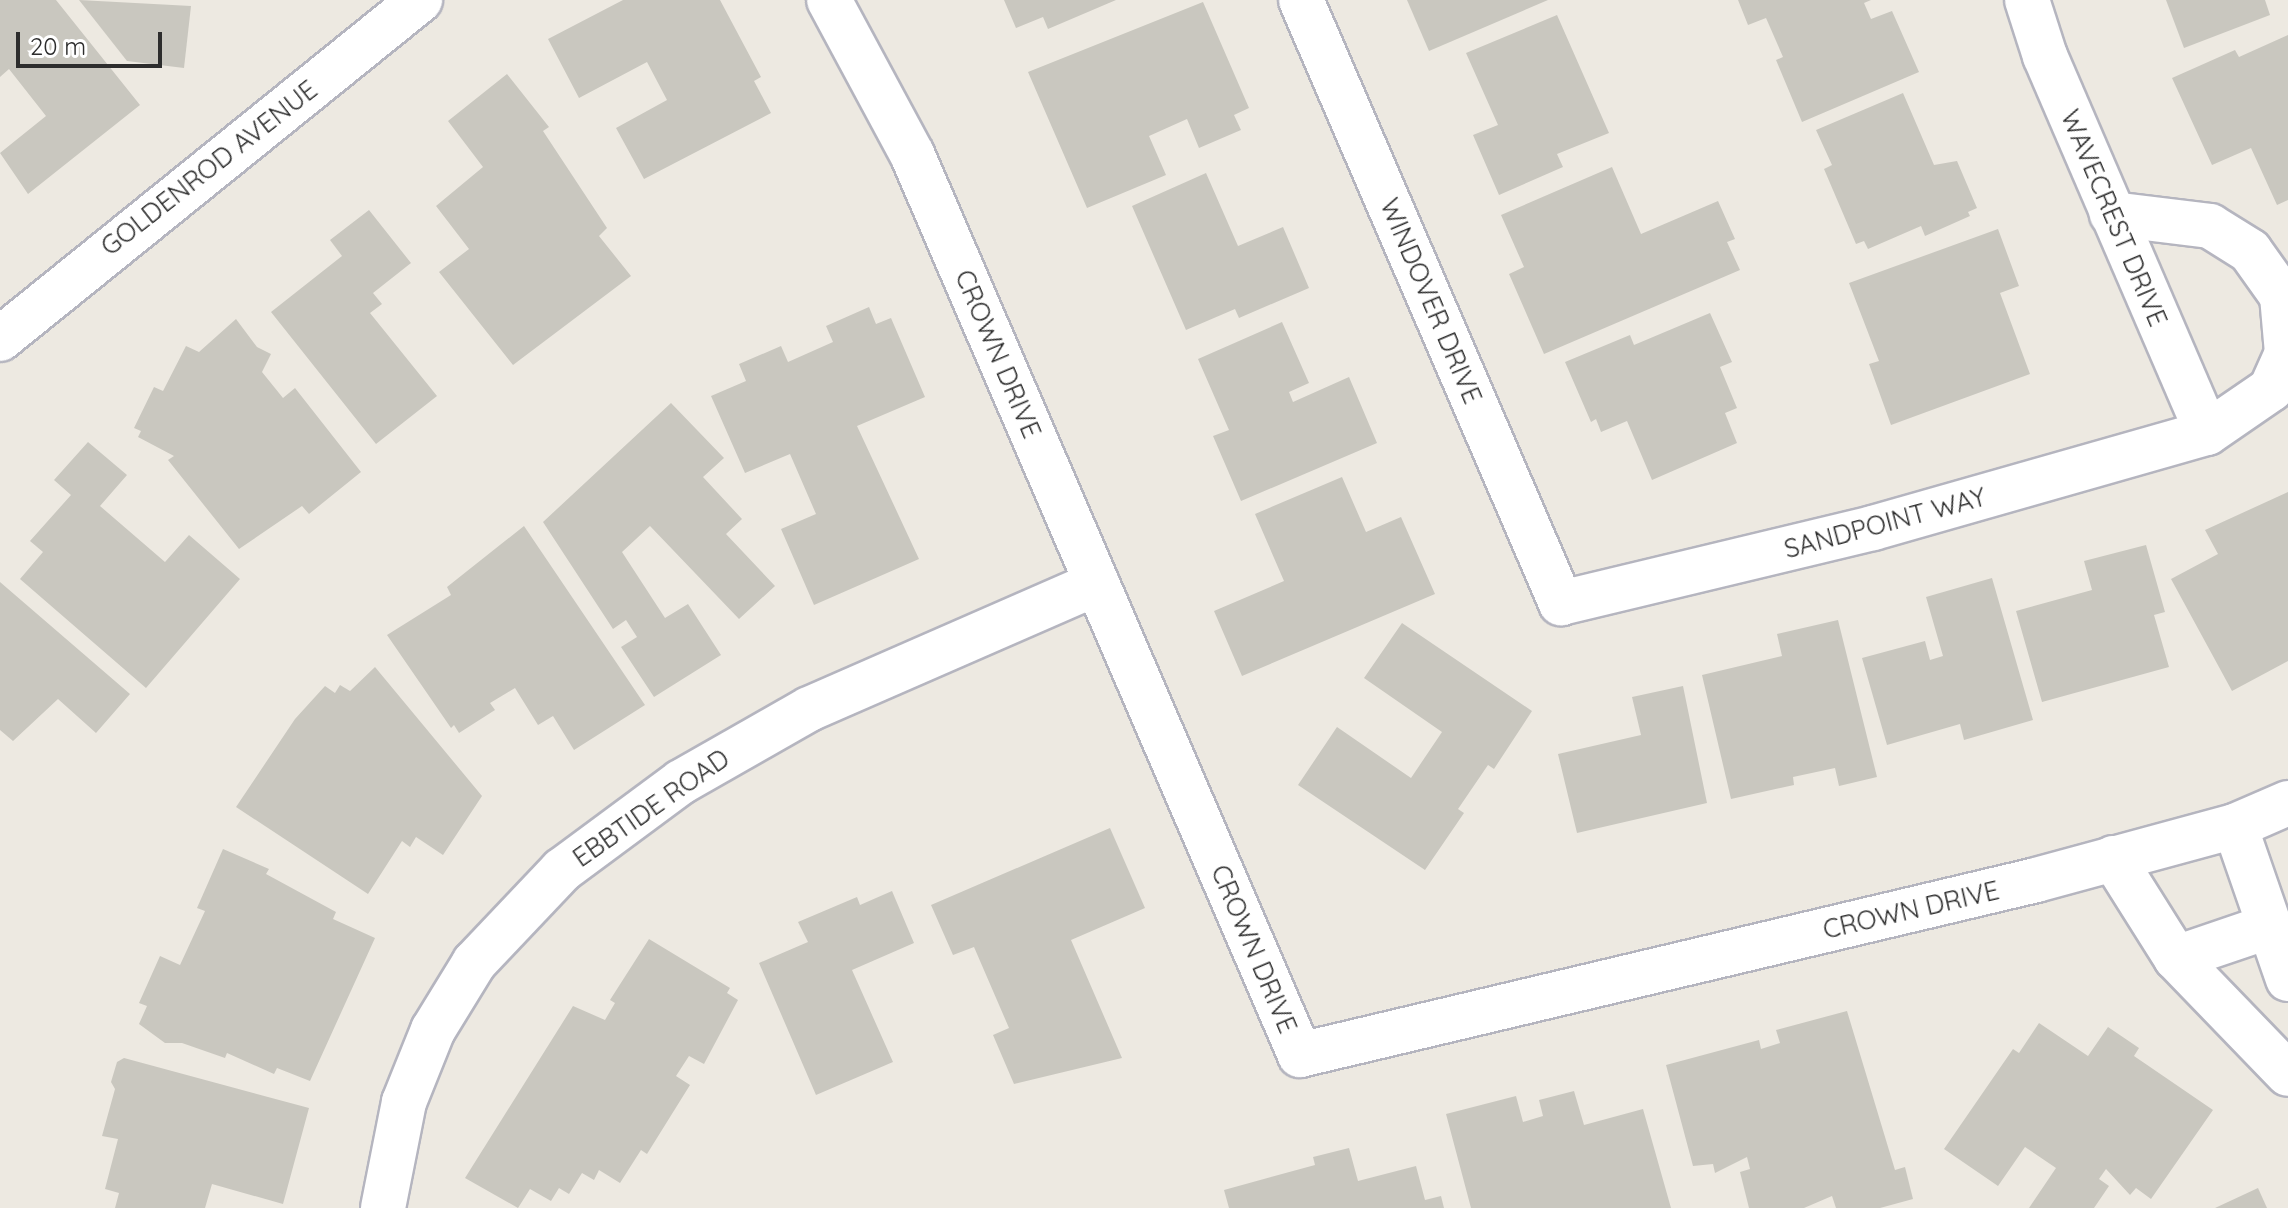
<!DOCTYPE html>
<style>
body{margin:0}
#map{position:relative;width:2288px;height:1208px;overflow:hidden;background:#ede9e1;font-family:Quicksand,sans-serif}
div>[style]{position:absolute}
.building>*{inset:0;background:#c9c7bf}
.roads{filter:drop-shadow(2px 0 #b5b5bf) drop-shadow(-2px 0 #b5b5bf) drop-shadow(0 2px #b5b5bf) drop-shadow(0 -2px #b5b5bf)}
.minor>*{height:44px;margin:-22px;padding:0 22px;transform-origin:22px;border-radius:22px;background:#fff}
span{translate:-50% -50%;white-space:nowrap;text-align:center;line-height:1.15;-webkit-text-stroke:6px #fff;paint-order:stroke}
.street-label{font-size:26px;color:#2d2d2d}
.scale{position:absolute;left:16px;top:32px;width:146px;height:36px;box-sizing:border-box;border:4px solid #2d2d2d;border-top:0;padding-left:10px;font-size:24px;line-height:28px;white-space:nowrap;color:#2d2d2d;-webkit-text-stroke:6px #fff;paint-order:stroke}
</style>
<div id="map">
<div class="building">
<div style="clip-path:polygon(0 0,56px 0,140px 105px,28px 194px,0 153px,46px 116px,9px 69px,0 77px)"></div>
<div style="clip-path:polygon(79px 0,191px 6px,184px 68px,127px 61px)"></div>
<div style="clip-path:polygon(623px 0,720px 0,761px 77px,754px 81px,771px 113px,644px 179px,616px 128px,667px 100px,647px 62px,579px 98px,548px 39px)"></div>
<div style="clip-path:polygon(1004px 0,1116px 0,1048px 29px,1043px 17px,1016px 28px)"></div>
<div style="clip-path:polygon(1407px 0,1548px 0,1429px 51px)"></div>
<div style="clip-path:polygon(1738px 0,1871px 0,1864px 3px,1871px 19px,1892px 11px,1919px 72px,1802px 122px,1776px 60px,1783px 57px,1766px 18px,1748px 25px)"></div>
<div style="clip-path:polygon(2166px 0,2265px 0,2270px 15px,2184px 48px)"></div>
<div style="clip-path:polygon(1203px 2px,1249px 108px,1234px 115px,1241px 130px,1199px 148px,1187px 119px,1149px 136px,1166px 175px,1087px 208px,1028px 72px)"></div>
<div style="clip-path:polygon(1557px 15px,1609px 133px,1557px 154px,1563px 167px,1499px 195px,1473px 135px,1498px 125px,1466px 53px)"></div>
<div style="clip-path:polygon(2288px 35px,2288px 200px,2277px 205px,2251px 148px,2212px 165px,2172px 78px,2235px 50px,2239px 57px)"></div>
<div style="clip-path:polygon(507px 74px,549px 127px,543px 131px,607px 228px,599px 236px,631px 276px,513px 365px,439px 272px,469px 249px,436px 206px,483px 167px,448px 121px)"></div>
<div style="clip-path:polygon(1903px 93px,1934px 165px,1957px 161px,1977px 208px,1968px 212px,1970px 216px,1925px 236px,1921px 226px,1868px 249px,1864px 241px,1856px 244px,1824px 169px,1832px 165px,1816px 130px)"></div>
<div style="clip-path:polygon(1612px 167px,1641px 234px,1718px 201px,1735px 239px,1727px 242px,1740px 270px,1544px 354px,1509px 274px,1524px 267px,1501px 215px)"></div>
<div style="clip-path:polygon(1206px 173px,1238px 246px,1283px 227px,1309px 288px,1239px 318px,1235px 309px,1186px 330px,1132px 206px)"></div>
<div style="clip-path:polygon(369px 210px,411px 263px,373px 293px,382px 304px,370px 313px,437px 396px,376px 444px,271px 312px,342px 256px,330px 240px)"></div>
<div style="clip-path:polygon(1998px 229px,2019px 286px,2000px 293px,2030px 374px,1891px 425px,1869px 364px,1879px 361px,1849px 283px)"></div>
<div style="clip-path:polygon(869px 307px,876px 324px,891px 318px,925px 397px,857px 426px,919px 559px,814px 605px,781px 529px,816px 514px,790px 454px,745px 473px,711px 396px,746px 381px,739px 364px,781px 346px,788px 362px,833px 342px,826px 326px)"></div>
<div style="clip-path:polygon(1710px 313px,1732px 362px,1720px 367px,1737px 408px,1725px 413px,1737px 443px,1652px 480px,1627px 421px,1601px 432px,1596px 419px,1591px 422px,1565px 362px,1630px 335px,1634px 345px)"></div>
<div style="clip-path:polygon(236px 319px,257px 347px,271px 354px,262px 372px,283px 398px,295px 388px,361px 472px,309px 514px,302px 506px,239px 549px,168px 460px,174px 456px,138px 437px,141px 431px,134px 428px,154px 387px,163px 391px,186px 346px,199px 352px)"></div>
<div style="clip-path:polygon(1282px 322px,1309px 383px,1289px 392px,1293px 402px,1349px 377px,1377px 443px,1241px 501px,1213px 436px,1229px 430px,1198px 359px)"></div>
<div style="clip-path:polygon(671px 403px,724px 458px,703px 477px,742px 519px,726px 534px,775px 586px,739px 619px,650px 526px,622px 552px,665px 618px,688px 604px,721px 655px,654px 697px,621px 647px,637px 637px,626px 620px,613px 629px,543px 522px)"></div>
<div style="clip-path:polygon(88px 442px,127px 475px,100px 506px,165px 562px,189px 535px,240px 579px,146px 688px,20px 579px,43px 552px,30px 541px,71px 495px,54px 480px)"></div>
<div style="clip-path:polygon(1342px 477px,1366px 532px,1401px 517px,1435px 594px,1242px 676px,1214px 611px,1284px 581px,1255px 514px)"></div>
<div style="clip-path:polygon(2288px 492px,2288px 661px,2232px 691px,2171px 579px,2218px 554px,2205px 530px)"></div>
<div style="clip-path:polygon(524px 526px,645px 705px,574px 750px,553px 716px,538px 725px,515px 688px,490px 703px,495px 710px,459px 733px,454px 725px,451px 728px,387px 635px,451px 595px,447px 587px)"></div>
<div style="clip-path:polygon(2146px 545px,2165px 612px,2154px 615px,2169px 667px,2042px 702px,2016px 611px,2092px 590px,2084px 561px)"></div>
<div style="clip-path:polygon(1992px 578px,2033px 720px,1964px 740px,1960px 724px,1887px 745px,1862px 658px,1925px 641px,1930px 660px,1943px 656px,1926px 597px)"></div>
<div style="clip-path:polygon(0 582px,130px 694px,96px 733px,58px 699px,13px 741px,0 730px)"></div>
<div style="clip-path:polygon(1838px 620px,1877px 777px,1839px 786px,1835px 768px,1793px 777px,1794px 785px,1731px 799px,1702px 675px,1782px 656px,1777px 634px)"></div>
<div style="clip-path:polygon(1402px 623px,1532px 711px,1494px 769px,1488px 765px,1458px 809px,1464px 813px,1425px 870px,1298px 785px,1337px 727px,1411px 778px,1442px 732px,1364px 678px)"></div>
<div style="clip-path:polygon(375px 667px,482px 796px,443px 855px,416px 837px,410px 847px,402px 841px,368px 894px,236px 807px,295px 719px,325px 686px,335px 693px,340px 685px,350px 691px)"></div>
<div style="clip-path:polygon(1683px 686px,1707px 803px,1577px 833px,1558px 754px,1641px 735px,1632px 697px)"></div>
<div style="clip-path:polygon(1110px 828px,1145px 908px,1071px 940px,1122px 1058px,1014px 1084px,993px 1035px,1009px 1028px,974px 947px,953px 955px,931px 905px)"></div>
<div style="clip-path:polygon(223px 849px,269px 869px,266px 874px,336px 912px,333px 919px,375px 938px,310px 1081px,277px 1068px,274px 1074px,227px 1053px,225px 1058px,182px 1043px,165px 1043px,139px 1024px,147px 1006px,139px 1003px,160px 956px,180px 965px,205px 911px,197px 908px)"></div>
<div style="clip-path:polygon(892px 891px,914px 943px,852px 970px,893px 1062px,816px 1095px,759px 963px,808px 942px,798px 922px,857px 897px,860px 905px)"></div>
<div style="clip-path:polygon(649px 939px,730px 988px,727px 993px,738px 1000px,704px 1064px,689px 1056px,676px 1076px,690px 1085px,647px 1154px,641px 1150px,620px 1183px,599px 1170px,594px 1180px,582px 1173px,569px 1194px,559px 1188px,551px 1201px,530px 1189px,518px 1208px,465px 1178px,573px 1006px,605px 1020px,615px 1003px,610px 1000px)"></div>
<div style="clip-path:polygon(1847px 1011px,1895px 1170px,1905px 1167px,1913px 1199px,1880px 1208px,1836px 1208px,1832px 1196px,1804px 1208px,1749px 1208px,1740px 1172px,1750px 1169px,1747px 1157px,1715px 1173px,1713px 1164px,1693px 1166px,1666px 1065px,1759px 1040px,1761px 1049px,1780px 1043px,1776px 1030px)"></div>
<div style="clip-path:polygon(2039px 1023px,2088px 1056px,2108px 1027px,2139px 1048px,2134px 1056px,2213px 1110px,2151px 1199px,2136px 1188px,2130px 1195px,2106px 1169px,2099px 1179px,2109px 1186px,2094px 1208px,2029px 1208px,2056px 1168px,2025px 1147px,1998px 1186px,1944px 1149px,2013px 1049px,2019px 1053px)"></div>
<div style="clip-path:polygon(124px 1058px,309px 1108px,283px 1204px,212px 1184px,205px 1208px,115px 1208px,119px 1193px,105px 1189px,118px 1139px,102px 1136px,115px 1089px,111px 1082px,117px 1062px)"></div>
<div style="clip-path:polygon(1574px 1091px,1584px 1125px,1643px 1109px,1671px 1208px,1471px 1208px,1446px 1114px,1516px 1096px,1523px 1122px,1543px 1116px,1539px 1100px)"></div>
<div style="clip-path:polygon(1349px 1148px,1358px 1181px,1416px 1166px,1425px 1200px,1441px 1196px,1444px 1208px,1229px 1208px,1224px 1190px,1315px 1165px,1313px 1157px)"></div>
<div style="clip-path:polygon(2258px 1188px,2267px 1208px,2215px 1208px)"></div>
</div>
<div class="roads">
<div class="minor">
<div style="left:829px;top:0;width:175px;rotate:61.7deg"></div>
<div style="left:912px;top:154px;width:981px;rotate:66.7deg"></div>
<div style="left:1300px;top:1055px;width:757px;rotate:-13.37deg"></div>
<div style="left:2036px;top:880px;width:206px;rotate:-15.2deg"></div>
<div style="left:2235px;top:826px;width:58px;rotate:-23.5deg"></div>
<div style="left:1301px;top:0;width:657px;rotate:66.68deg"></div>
<div style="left:1561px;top:603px;width:321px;rotate:-13.5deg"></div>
<div style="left:1873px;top:528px;width:347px;rotate:-15.9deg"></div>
<div style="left:2207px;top:433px;width:78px;rotate:-34.5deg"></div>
<div style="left:2271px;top:389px;width:39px;rotate:-66deg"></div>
<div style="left:2287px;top:353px;width:57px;rotate:-95deg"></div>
<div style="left:2282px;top:296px;width:55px;rotate:-125.4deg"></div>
<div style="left:2250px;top:251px;width:47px;rotate:-148deg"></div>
<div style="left:2210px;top:226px;width:99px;rotate:-173deg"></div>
<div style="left:2027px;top:0;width:59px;rotate:72.2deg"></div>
<div style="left:2045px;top:56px;width:410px;rotate:66.7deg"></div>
<div style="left:0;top:339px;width:540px;rotate:-38.91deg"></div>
<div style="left:2235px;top:826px;width:162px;rotate:70.9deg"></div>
<div style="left:2113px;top:858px;width:118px;rotate:57.8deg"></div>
<div style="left:2176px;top:958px;width:161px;rotate:46deg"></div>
<div style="left:2176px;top:958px;width:96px;rotate:-18.8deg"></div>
<div style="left:383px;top:1208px;width:108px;rotate:-78.8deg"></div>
<div style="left:404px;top:1102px;width:78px;rotate:-68.1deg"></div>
<div style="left:433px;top:1030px;width:79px;rotate:-58.5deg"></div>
<div style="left:474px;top:963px;width:128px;rotate:-46.6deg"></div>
<div style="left:562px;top:870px;width:148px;rotate:-36.5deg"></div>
<div style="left:681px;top:782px;width:147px;rotate:-29.7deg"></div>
<div style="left:809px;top:709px;width:314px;rotate:-23.6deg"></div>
</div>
</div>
<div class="street-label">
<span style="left:209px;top:168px;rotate:-38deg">GOLDENROD AVENUE</span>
<span style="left:2114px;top:218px;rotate:67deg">WAVECREST DRIVE</span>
<span style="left:1431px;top:301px;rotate:67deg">WINDOVER DRIVE</span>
<span style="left:998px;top:354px;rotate:67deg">CROWN DRIVE</span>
<span style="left:1885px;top:523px;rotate:-15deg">SANDPOINT WAY</span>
<span style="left:651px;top:808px;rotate:-35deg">EBBTIDE ROAD</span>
<span style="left:1911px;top:910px;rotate:-13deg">CROWN DRIVE</span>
<span style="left:1254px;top:949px;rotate:67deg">CROWN DRIVE</span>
</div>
<div class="scale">20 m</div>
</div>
